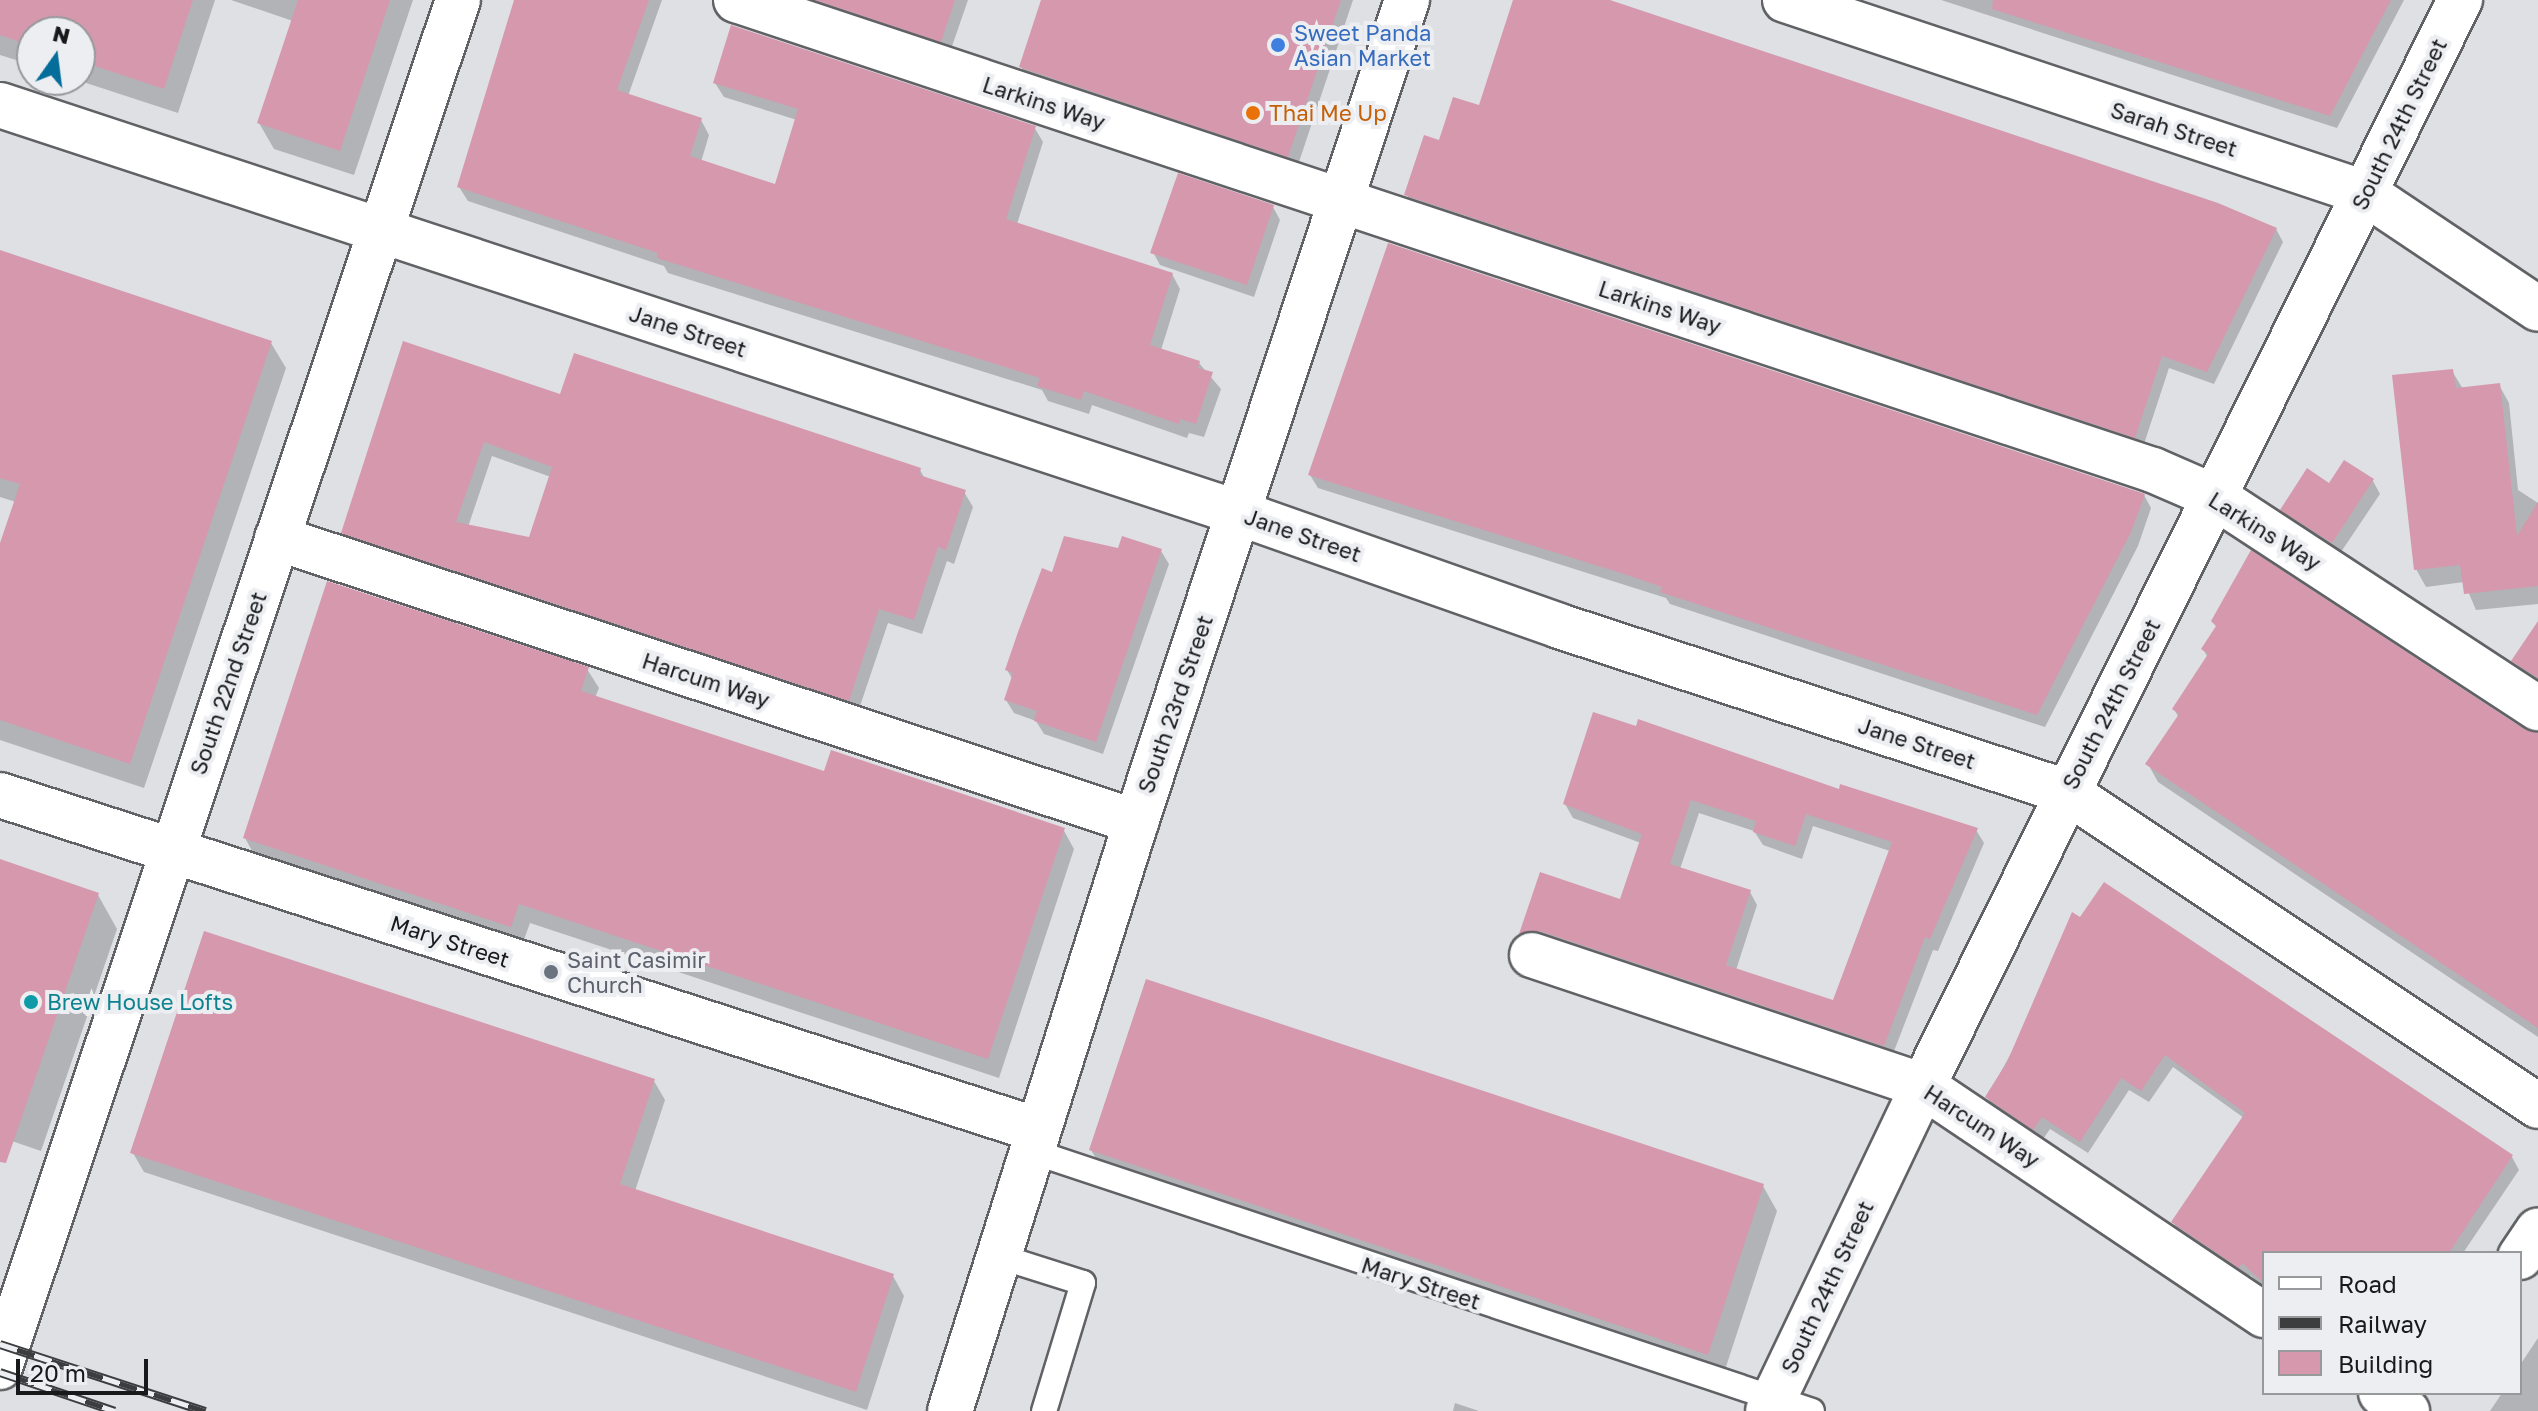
<!DOCTYPE html>
<style>
body{margin:0}
#map{position:relative;width:2538px;height:1411px;overflow:hidden;background:#dfe0e4;font-family:"Golos Text",sans-serif}
div>[style]{position:absolute}
.shadow>*{inset:0;background:#0003}
.building>*{inset:0;background:#d598ad}
.roads{filter:drop-shadow(2px 0 #616265) drop-shadow(-2px 0 #616265) drop-shadow(0 2px #616265) drop-shadow(0 -2px #616265)}
.service>*{height:24px;margin:-12px;padding:0 12px;transform-origin:12px;border-radius:12px;background:#fff}
.minor>*{height:44px;margin:-22px;padding:0 22px;transform-origin:22px;border-radius:22px;background:#fff}
.rail>*{height:9px;margin-top:-4.5px;transform-origin:0;background:repeating-linear-gradient(90deg,#eceef1 0 18px,#3c3d3f 0 36px);box-sizing:border-box;border-block:2px solid #3c3d3f}
.dots>*{width:22px;height:22px;translate:-50% -50%;box-sizing:border-box;border:4px solid #eceef1;border-radius:50%}
span{translate:-50% -50%;white-space:nowrap;text-align:center;line-height:1.15;-webkit-text-stroke:8px #eceef1;paint-order:stroke}
.shop-label{font-size:22px;color:#366cbe}
.left{translate:0 -50%;text-align:left}
.street-label{font-size:22px;color:#18191a}
.food-label{font-size:22px;color:#c56008}
.worship-label{font-size:22px;color:#5b616d}
.culture-label{font-size:22px;color:#0d838f}
.legend{position:absolute;left:2262px;top:1251px;width:260px;height:144px;box-sizing:border-box;background:#eceef1;border:2px solid #97999b;margin:0;padding:10px 14px;list-style:none;font-size:24px;color:#18191a}
.legend li{display:flex;align-items:center;gap:16px;height:40px}
.legend b{width:40px;border:2px solid #97999b}
.north{position:absolute;left:16px;top:16px;width:80px;height:80px;box-sizing:border-box;background:#eceef1;border:2px solid #97999b;border-radius:50%;rotate:14deg;font-size:22px;font-weight:700;line-height:32px;text-align:center;color:#18191a}
.north::after{content:'';display:block;margin:auto;width:28px;height:36px;background:#056d9a;clip-path:polygon(50% 0,100% 100%,50% 72%,0 100%)}
.scale{position:absolute;left:16px;top:1359px;width:132px;height:36px;box-sizing:border-box;border:4px solid #18191a;border-top:0;padding-left:10px;font-size:24px;line-height:28px;white-space:nowrap;color:#18191a;-webkit-text-stroke:6px #eceef1;paint-order:stroke}
</style>
<div id="map">
<div class="shadow">
<div style="clip-path:polygon(0 0,215px 0,178px 113px,77px 80px,80px 32px,32px 32px,32px 65px,0 55px)"></div>
<div style="clip-path:polygon(231px 0,413px 0,354px 175px,274px 149px,259px 123px,293px 21px)"></div>
<div style="clip-path:polygon(520px 0,662px 0,628px 96px,701px 120px,709px 135px,701px 162px,776px 187px,797px 120px,724px 97px,715px 83px,1034px 127px,1043px 142px,1017px 224px,1172px 274px,1180px 289px,1161px 350px,1199px 363px,1221px 389px,1204px 437px,1189px 433px,1187px 438px,1092px 405px,1089px 414px,1048px 401px,1042px 390px,668px 273px,664px 266px,468px 201px,459px 187px)"></div>
<div style="clip-path:polygon(786px 0,968px 0,949px 55px)"></div>
<div style="clip-path:polygon(1043px 0,1353px 0,1296px 171px,1030px 82px,1021px 67px)"></div>
<div style="clip-path:polygon(1515px 0,1596px 0,2276px 229px,2283px 242px,2214px 384px,2169px 368px,2142px 450px,1414px 208px,1407px 195px,1440px 143px,1481px 108px)"></div>
<div style="clip-path:polygon(1941px 0,2404px 0,2337px 128px)"></div>
<div style="clip-path:polygon(1273px 207px,1280px 220px,1254px 297px,1160px 265px,1153px 252px)"></div>
<div style="clip-path:polygon(0 252px,271px 343px,286px 368px,144px 788px,0 740px,0 549px,16px 502px,0 497px)"></div>
<div style="clip-path:polygon(evenodd,404px 344px,562px 396px,920px 470px,925px 479px,964px 492px,973px 507px,954px 564px,947px 561px,922px 634px,888px 623px,857px 715px,352px 548px,344px 533px,404px 344px,492px 456px,551px 477px,531px 539px,468px 527px,492px 456px)"></div>
<div style="clip-path:polygon(2452px 371px,2463px 389px,2499px 385px,2509px 403px,2518px 490px,2538px 503px,2538px 604px,2476px 610px,2464px 582px,2426px 587px,2416px 569px)"></div>
<div style="clip-path:polygon(1310px 475px,2144px 495px,2151px 508px,2138px 546px,2045px 727px,1670px 604px,1666px 598px,1318px 488px)"></div>
<div style="clip-path:polygon(2373px 481px,2380px 494px,2339px 555px,2290px 523px,2282px 510px,2329px 485px)"></div>
<div style="clip-path:polygon(1161px 551px,1169px 564px,1103px 754px,1044px 734px,1036px 721px,1014px 713px,1006px 700px,1013px 680px,1007px 670px,1053px 574px)"></div>
<div style="clip-path:polygon(2213px 621px,2538px 732px,2538px 1037px,2158px 782px,2148px 764px,2179px 718px,2174px 709px,2208px 658px,2203px 649px,2217px 628px)"></div>
<div style="clip-path:polygon(2538px 625px,2538px 689px,2514px 661px)"></div>
<div style="clip-path:polygon(587px 669px,599px 688px,595px 698px,825px 774px,1063px 829px,1074px 849px,999px 1078px,530px 923px,522px 945px,256px 858px,245px 838px)"></div>
<div style="clip-path:polygon(evenodd,1840px 791px,1976px 830px,1984px 843px,1938px 951px,1933px 950px,1891px 1059px,1529px 947px,1522px 934px,1541px 874px,1622px 902px,1641px 843px,1573px 818px,1565px 804px,1840px 791px,1699px 813px,1754px 831px,1763px 845px,1802px 859px,1813px 826px,1890px 851px,1835px 1003px,1736px 970px,1757px 905px,1750px 892px,1680px 869px,1699px 813px)"></div>
<div style="clip-path:polygon(0 861px,98px 895px,117px 929px,41px 1151px,0 1137px)"></div>
<div style="clip-path:polygon(2104px 884px,2512px 1157px,2519px 1170px,2463px 1253px,2264px 1253px,2264px 1287px,2250px 1275px,2247px 1280px,2181px 1235px,2173px 1222px,2244px 1118px,2173px 1067px,2149px 1102px,2129px 1090px,2088px 1153px,2050px 1129px,2041px 1142px,1995px 1110px,1987px 1097px)"></div>
<div style="clip-path:polygon(654px 1081px,665px 1100px,635px 1191px,893px 1276px,904px 1296px,867px 1410px,144px 1172px,133px 1153px)"></div>
<div style="clip-path:polygon(1091px 1150px,1763px 1186px,1777px 1211px,1722px 1379px,1106px 1175px)"></div>
<div style="clip-path:polygon(2538px 1338px,2538px 1411px,2490px 1411px,2502px 1393px,2520px 1393px,2520px 1365px)"></div>
<div style="clip-path:polygon(1455px 1403px,1479px 1411px,1453px 1411px)"></div>
</div>
<div class="building">
<div style="clip-path:polygon(0 0,193px 0,164px 89px,80px 61px,80px 32px,32px 32px,32px 46px,0 35px)"></div>
<div style="clip-path:polygon(298px 0,390px 0,340px 151px,257px 123px)"></div>
<div style="clip-path:polygon(514px 0,649px 0,617px 90px,702px 118px,690px 156px,775px 184px,798px 109px,713px 83px,731px 25px,1036px 126px,1006px 219px,1173px 273px,1150px 345px,1200px 361px,1198px 368px,1213px 372px,1196px 424px,1180px 419px,1179px 424px,1084px 391px,1081px 400px,1037px 386px,1040px 378px,657px 258px,658px 253px,457px 187px)"></div>
<div style="clip-path:polygon(815px 0,955px 0,941px 42px)"></div>
<div style="clip-path:polygon(1041px 0,1341px 0,1288px 157px,1019px 67px)"></div>
<div style="clip-path:polygon(1513px 0,1610px 0,2218px 203px,2277px 228px,2207px 372px,2162px 356px,2135px 438px,1404px 195px,1424px 135px,1439px 140px,1453px 97px,1479px 105px)"></div>
<div style="clip-path:polygon(1993px 0,2391px 0,2330px 116px,1992px 9px)"></div>
<div style="clip-path:polygon(1178px 173px,1274px 205px,1247px 285px,1150px 253px)"></div>
<div style="clip-path:polygon(1388px 243px,2145px 494px,2131px 532px,2037px 715px,1660px 592px,1662px 587px,1624px 574px,1308px 475px)"></div>
<div style="clip-path:polygon(0 250px,272px 341px,130px 764px,0 720px,0 543px,20px 484px,0 478px)"></div>
<div style="clip-path:polygon(evenodd,403px 341px,560px 394px,574px 353px,921px 468px,919px 475px,966px 490px,946px 550px,938px 547px,914px 620px,879px 609px,849px 701px,341px 533px,403px 341px,484px 442px,552px 467px,529px 537px,456px 522px,484px 442px)"></div>
<div style="clip-path:polygon(2453px 369px,2456px 388px,2500px 383px,2517px 536px,2538px 502px,2538px 586px,2464px 594px,2460px 565px,2414px 570px,2392px 375px)"></div>
<div style="clip-path:polygon(2344px 460px,2374px 479px,2332px 543px,2280px 510px,2307px 468px,2329px 483px)"></div>
<div style="clip-path:polygon(1064px 536px,1118px 548px,1122px 536px,1162px 549px,1096px 742px,1034px 721px,1037px 711px,1004px 700px,1013px 673px,1005px 670px,1018px 632px,1042px 568px,1052px 572px)"></div>
<div style="clip-path:polygon(2251px 550px,2524px 729px,2538px 733px,2538px 1028px,2145px 764px,2179px 714px,2172px 709px,2208px 654px,2201px 649px,2216px 626px,2211px 621px)"></div>
<div style="clip-path:polygon(327px 581px,589px 667px,581px 691px,824px 771px,831px 750px,1065px 828px,988px 1059px,519px 904px,511px 927px,243px 838px)"></div>
<div style="clip-path:polygon(2538px 621px,2538px 678px,2511px 661px)"></div>
<div style="clip-path:polygon(evenodd,1593px 712px,1636px 726px,1638px 719px,1839px 789px,1840px 784px,1978px 828px,1930px 939px,1925px 937px,1884px 1046px,1540px 931px,1519px 934px,1540px 872px,1620px 899px,1642px 834px,1563px 804px,1593px 712px,1691px 800px,1756px 821px,1753px 832px,1795px 846px,1806px 814px,1892px 842px,1833px 1000px,1726px 965px,1751px 890px,1670px 864px,1691px 800px)"></div>
<div style="clip-path:polygon(0 859px,99px 893px,6px 1163px,0 1162px)"></div>
<div style="clip-path:polygon(2104px 882px,2513px 1155px,2449px 1253px,2264px 1253px,2264px 1283px,2242px 1263px,2239px 1268px,2171px 1222px,2245px 1113px,2165px 1055px,2141px 1091px,2121px 1078px,2080px 1142px,2042px 1117px,2033px 1130px,1985px 1097px,2007px 1062px,2072px 912px,2080px 917px)"></div>
<div style="clip-path:polygon(204px 931px,655px 1079px,620px 1184px,894px 1274px,856px 1392px,130px 1153px)"></div>
<div style="clip-path:polygon(1146px 979px,1764px 1184px,1708px 1355px,1089px 1150px)"></div>
</div>
<div class="roads">
<div class="service">
<div style="left:1031px;top:1151px;width:823px;rotate:18.41deg"></div>
<div style="left:998px;top:1256px;width:89px;rotate:17.6deg"></div>
<div style="left:1083px;top:1283px;width:134px;rotate:106.9deg"></div>
</div>
<div class="minor">
<div style="left:736px;top:0;width:1493px;rotate:18.35deg"></div>
<div style="left:2153px;top:470px;width:68px;rotate:23.5deg"></div>
<div style="left:2215px;top:497px;width:386px;rotate:33.2deg"></div>
<div style="left:1785px;top:0;width:611px;rotate:18.41deg"></div>
<div style="left:2365px;top:193px;width:208px;rotate:33.8deg"></div>
<div style="left:0;top:105px;width:1304px;rotate:18.23deg"></div>
<div style="left:1239px;top:513px;width:339px;rotate:19.4deg"></div>
<div style="left:1559px;top:626px;width:534px;rotate:18.1deg"></div>
<div style="left:2067px;top:792px;width:566px;rotate:33.69deg"></div>
<div style="left:277px;top:538px;width:905px;rotate:18.29deg"></div>
<div style="left:0;top:795px;width:1091px;rotate:17.89deg"></div>
<div style="left:1532px;top:955px;width:412px;rotate:18.5deg"></div>
<div style="left:1923px;top:1086px;width:411px;rotate:33.9deg"></div>
<div style="left:2520px;top:1257px;width:32px;rotate:-56deg"></div>
<div style="left:0;top:1367px;width:1442px;rotate:-71.48deg"></div>
<div style="left:2381px;top:1393px;width:32px;rotate:35deg"></div>
<div style="left:950px;top:1411px;width:618px;rotate:-72.47deg"></div>
<div style="left:1136px;top:822px;width:866px;rotate:-71.75deg"></div>
<div style="left:1768px;top:1411px;width:360px;rotate:-64.5deg"></div>
<div style="left:1923px;top:1086px;width:1212px;rotate:-63.69deg"></div>
</div>
</div>
<div class="rail">
<div style="left:0;top:1344px;width:216px;rotate:18.1deg"></div>
<div style="left:0;top:1372px;width:121px;rotate:18.7deg"></div>
</div>
<div class="dots">
<div style="left:1278px;top:45px;background:#3f7fe0"></div>
<div style="left:1253px;top:113px;background:#e8710a"></div>
<div style="left:551px;top:972px;background:#6b7280"></div>
<div style="left:31px;top:1002px;background:#0f9aa8"></div>
</div>
<div class="shop-label">
<span class="left" style="left:1294px;top:45px">Sweet Panda<br>Asian Market</span>
</div>
<div class="street-label">
<span style="left:1044px;top:103px;rotate:18deg">Larkins Way</span>
<span style="left:2399px;top:124px;rotate:-64deg">South 24th Street</span>
<span style="left:2174px;top:129px;rotate:18deg">Sarah Street</span>
<span style="left:1660px;top:307px;rotate:18deg">Larkins Way</span>
<span style="left:688px;top:331px;rotate:18deg">Jane Street</span>
<span style="left:2265px;top:531px;rotate:32deg">Larkins Way</span>
<span style="left:1303px;top:535px;rotate:19deg">Jane Street</span>
<span style="left:706px;top:680px;rotate:18deg">Harcum Way</span>
<span style="left:228px;top:683px;rotate:-71deg">South 22nd Street</span>
<span style="left:1175px;top:704px;rotate:-71deg">South 23rd Street</span>
<span style="left:2111px;top:704px;rotate:-63deg">South 24th Street</span>
<span style="left:1917px;top:743px;rotate:18deg">Jane Street</span>
<span style="left:450px;top:941px;rotate:18deg">Mary Street</span>
<span style="left:1982px;top:1126px;rotate:33deg">Harcum Way</span>
<span style="left:1421px;top:1283px;rotate:18deg">Mary Street</span>
<span style="left:1827px;top:1287px;rotate:-65deg">South 24th Street</span>
</div>
<div class="food-label">
<span class="left" style="left:1269px;top:113px">Thai Me Up</span>
</div>
<div class="worship-label">
<span class="left" style="left:567px;top:972px">Saint Casimir<br>Church</span>
</div>
<div class="culture-label">
<span class="left" style="left:47px;top:1002px">Brew House Lofts</span>
</div>
<ul class="legend">
<li><b style="height:10px;background:#fff"></b>Road</li>
<li><b style="height:10px;background:#3c3d3f"></b>Railway</li>
<li><b style="height:22px;background:#d598ad"></b>Building</li>
</ul>
<div class="north">N</div>
<div class="scale">20 m</div>
</div>
